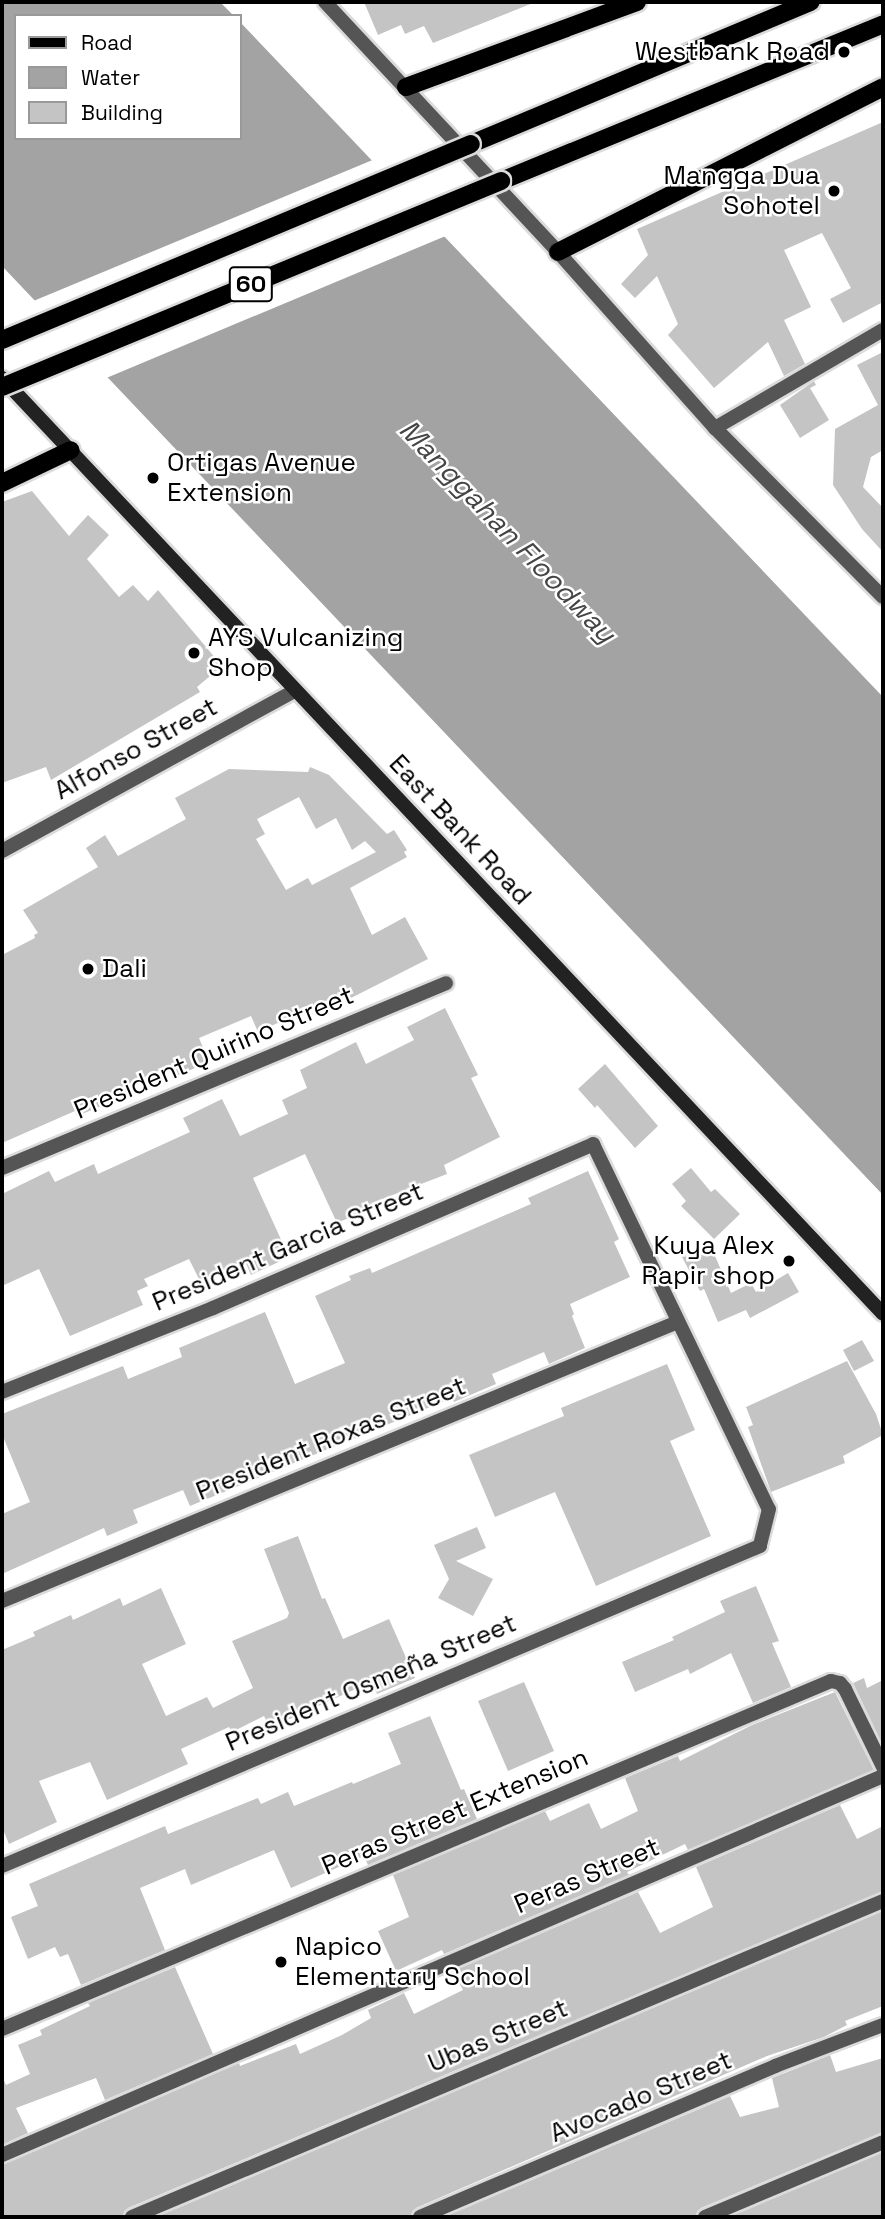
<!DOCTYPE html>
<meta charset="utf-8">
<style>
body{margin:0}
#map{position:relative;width:885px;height:2219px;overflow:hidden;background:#fff;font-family:"Space Grotesk",sans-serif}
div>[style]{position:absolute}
.water>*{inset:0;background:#a3a3a3}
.pier>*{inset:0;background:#fff}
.building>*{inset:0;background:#c4c4c4}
.roads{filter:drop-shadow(2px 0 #dbdbdb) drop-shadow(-2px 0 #dbdbdb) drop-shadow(0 2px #dbdbdb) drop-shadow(0 -2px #dbdbdb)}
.minor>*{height:14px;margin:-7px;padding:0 7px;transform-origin:7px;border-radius:7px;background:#555}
.tertiary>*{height:14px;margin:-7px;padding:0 7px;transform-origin:7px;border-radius:7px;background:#555}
.secondary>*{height:14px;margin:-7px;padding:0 7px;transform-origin:7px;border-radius:7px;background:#222}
.primary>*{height:18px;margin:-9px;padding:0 9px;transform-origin:9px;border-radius:9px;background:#000}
.bridges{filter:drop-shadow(2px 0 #dbdbdb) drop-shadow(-2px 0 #dbdbdb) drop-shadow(0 2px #dbdbdb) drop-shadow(0 -2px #dbdbdb)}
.primary-bridge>*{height:18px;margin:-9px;padding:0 9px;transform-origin:9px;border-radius:9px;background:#000}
.dots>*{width:19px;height:19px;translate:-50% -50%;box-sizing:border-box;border:4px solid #fff;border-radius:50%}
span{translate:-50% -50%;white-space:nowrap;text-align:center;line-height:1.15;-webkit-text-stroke:5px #fff;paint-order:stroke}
.shield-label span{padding:2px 5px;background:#fff;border:2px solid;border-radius:5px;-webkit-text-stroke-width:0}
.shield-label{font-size:24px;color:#000;font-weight:700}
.poi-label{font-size:26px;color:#000}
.right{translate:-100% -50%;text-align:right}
.left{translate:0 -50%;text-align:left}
.street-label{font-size:26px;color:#000}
.water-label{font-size:28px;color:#444;font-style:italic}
.frame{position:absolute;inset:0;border:4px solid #000;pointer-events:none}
.legend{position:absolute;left:14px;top:14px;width:228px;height:126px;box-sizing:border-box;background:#fff;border:2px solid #999;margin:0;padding:9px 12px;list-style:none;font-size:21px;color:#000}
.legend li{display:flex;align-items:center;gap:14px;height:35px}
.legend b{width:35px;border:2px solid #999}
</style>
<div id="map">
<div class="water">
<div style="clip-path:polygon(2px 2px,220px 2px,234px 16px,16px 16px,16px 138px,240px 138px,240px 22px,883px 697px,883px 1195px,2px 266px)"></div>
</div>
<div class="pier">
<div style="clip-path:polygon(375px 159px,448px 235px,104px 379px,31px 302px)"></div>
</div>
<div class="building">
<div style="clip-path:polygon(364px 2px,533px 2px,533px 3px,433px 43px,424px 26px,405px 34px,401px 25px,378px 35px)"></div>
<div style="clip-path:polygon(883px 122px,883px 302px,843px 323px,830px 299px,851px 288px,822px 233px,784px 250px,811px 307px,784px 320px,805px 364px,784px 376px,768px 342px,714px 388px,668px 335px,678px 324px,657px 276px,635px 298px,621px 284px,648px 255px,637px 229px)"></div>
<div style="clip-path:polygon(883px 352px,883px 450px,871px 457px,863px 487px,883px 508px,883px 552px,862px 529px,833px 485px,835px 429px,878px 405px,857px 365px)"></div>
<div style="clip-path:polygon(814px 381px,816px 385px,810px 388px,829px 420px,800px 438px,780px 405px)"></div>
<div style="clip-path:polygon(32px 491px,69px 536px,88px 515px,109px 535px,87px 559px,119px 597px,133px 585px,148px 601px,158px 590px,222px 666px,197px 687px,200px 692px,51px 780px,46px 767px,2px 783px,2px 502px)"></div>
<div style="clip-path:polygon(evenodd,310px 767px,329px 775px,387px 834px,394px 830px,407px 850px,404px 852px,407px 857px,350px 888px,372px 935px,405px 917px,428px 959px,351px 998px,347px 991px,258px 1032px,251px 1016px,199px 1038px,209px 1062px,174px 1077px,170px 1066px,117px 1089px,121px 1098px,77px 1116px,75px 1111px,2px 1143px,2px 955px,35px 938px,34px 935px,38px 933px,23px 910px,98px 867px,86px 848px,105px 835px,118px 856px,186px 819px,175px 798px,229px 769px,308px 772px,310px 767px,299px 797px,316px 829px,336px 818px,352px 850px,365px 841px,376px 852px,312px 885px,308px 878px,286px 890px,256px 839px,265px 834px,257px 819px,299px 797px)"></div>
<div style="clip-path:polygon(445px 1008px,478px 1075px,471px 1078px,500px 1137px,444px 1165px,447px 1174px,372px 1203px,374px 1207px,337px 1223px,305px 1154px,253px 1178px,289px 1257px,251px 1275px,245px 1261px,200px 1281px,189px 1259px,144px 1279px,148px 1286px,137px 1291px,143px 1305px,70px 1336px,39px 1269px,2px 1286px,2px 1194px,49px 1171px,55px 1182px,94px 1164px,98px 1174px,190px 1132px,183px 1118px,222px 1099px,240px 1136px,288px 1114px,282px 1100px,307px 1088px,300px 1070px,356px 1042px,366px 1064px,414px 1040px,407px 1027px)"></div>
<div style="clip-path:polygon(605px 1064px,658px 1126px,635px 1148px,597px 1105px,595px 1108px,578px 1089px)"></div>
<div style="clip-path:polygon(691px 1168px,711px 1192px,715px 1189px,740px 1214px,714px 1239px,681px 1206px,686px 1201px,672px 1184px)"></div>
<div style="clip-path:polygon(588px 1171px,619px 1239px,614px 1242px,630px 1277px,570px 1304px,574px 1314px,572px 1316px,585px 1348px,549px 1364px,544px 1352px,492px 1374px,496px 1384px,454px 1402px,452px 1398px,190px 1506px,183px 1490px,133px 1510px,138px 1523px,107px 1536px,104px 1528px,2px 1574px,2px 1514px,30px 1502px,2px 1434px,2px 1414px,123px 1366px,128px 1379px,182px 1357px,179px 1348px,265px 1312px,295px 1384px,345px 1363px,315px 1296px,351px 1280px,349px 1276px,370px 1268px,372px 1273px,531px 1204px,528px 1198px)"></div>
<div style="clip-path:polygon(709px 1242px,731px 1293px,751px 1283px,756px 1292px,788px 1273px,799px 1292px,750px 1318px,746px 1310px,718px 1322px,704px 1289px,700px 1291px,682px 1257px)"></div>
<div style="clip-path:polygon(862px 1340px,874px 1361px,854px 1371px,843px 1350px)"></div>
<div style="clip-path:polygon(847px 1361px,876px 1414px,883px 1435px,843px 1456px,845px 1463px,771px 1492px,748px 1427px,753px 1425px,746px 1407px)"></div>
<div style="clip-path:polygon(667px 1364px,695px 1430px,670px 1441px,711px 1536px,596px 1586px,555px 1492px,495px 1517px,469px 1455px,564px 1416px,561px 1408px)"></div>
<div style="clip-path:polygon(477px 1527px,486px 1548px,456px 1561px,493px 1579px,473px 1616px,438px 1598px,449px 1579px,434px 1545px)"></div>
<div style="clip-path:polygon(298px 1536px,322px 1599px,325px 1598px,343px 1639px,389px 1619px,415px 1678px,377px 1694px,371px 1682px,270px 1728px,264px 1716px,232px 1732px,229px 1727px,181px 1749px,188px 1764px,107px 1800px,90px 1762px,39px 1781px,57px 1822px,9px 1844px,2px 1827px,2px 1650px,35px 1636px,33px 1632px,71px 1615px,73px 1620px,120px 1598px,123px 1606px,161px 1588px,186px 1644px,142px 1664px,166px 1716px,207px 1697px,213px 1708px,253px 1688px,232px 1641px,287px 1618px,289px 1613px,264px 1549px)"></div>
<div style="clip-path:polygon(756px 1586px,779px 1641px,772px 1643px,791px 1687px,753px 1703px,731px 1653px,690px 1674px,688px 1669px,635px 1692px,622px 1662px,674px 1640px,672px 1637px,725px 1612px,720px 1601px)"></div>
<div style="clip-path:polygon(864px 1678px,867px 1688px,883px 1680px,883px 1746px,853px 1683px)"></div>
<div style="clip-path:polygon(524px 1682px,554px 1751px,508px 1771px,478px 1701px)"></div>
<div style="clip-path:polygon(835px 1692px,874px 1770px,688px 1850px,685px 1844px,627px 1872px,629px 1875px,444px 1954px,442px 1950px,396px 1971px,378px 1931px,409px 1917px,393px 1875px,545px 1811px,550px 1821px,589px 1803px,601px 1829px,638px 1811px,625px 1778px,678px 1756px,680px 1761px,752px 1725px)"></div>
<div style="clip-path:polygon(430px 1716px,461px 1790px,464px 1789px,477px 1819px,368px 1865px,364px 1856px,291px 1888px,274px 1850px,191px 1885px,185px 1869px,140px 1888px,165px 1950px,81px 1985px,68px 1954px,60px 1957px,55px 1947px,28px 1959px,11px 1917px,38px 1906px,29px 1884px,165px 1826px,168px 1834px,258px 1798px,261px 1804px,288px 1792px,294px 1806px,352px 1782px,353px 1784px,401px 1764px,388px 1733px)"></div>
<div style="clip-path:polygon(840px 1805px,857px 1839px,883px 1826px,883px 1891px,128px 2208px,123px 2217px,2px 2217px,2px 2165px,239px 2063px,240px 2066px,296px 2044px,300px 2054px,342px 2035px,371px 2018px,368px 2010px,404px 1993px,414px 2014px,463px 1990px,453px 1971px,638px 1892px,660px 1933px,713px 1907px,696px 1867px)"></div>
<div style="clip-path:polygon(883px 1911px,883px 2006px,845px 2021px,847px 2025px,824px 2037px,767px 2056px,416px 2208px,411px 2217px,156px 2217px)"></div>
<div style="clip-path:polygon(175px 1967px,213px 2054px,105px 2100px,96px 2078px,16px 2108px,28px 2133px,2px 2145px,2px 2076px,6px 2085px,30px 2074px,18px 2045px,42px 2035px,40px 2030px,90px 2006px,88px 2003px)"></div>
<div style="clip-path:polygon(830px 2055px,836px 2072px,883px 2058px,883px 2132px,701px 2208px,696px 2217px,444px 2217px,730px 2096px,740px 2117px,779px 2107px,772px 2078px)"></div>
<div style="clip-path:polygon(883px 2152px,883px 2217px,729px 2217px)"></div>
</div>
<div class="roads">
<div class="minor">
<div style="left:715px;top:428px;width:194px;rotate:-30.3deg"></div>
<div style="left:2px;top:1168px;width:481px;rotate:-22.6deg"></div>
<div style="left:2px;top:1392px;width:227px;rotate:-21.7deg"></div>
<div style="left:213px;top:1308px;width:414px;rotate:-23.3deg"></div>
<div style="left:593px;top:1144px;width:405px;rotate:64.3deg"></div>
<div style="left:769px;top:1509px;width:38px;rotate:104deg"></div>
<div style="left:760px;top:1546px;width:823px;rotate:157.11deg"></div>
<div style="left:2px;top:1601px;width:731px;rotate:-22.43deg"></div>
<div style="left:2px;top:2029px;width:899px;rotate:-22.77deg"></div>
<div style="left:831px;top:1681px;width:9px;rotate:13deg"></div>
<div style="left:840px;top:1683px;width:8px;rotate:50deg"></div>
<div style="left:845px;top:1689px;width:87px;rotate:64deg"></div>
<div style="left:2px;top:2155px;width:959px;rotate:-23.28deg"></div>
<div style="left:132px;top:2217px;width:815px;rotate:-22.82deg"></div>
<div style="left:420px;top:2217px;width:386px;rotate:-23deg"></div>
<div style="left:775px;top:2066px;width:116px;rotate:-20.8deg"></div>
<div style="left:705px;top:2217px;width:193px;rotate:-22.8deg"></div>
</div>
<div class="tertiary">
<div style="left:325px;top:2px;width:342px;rotate:47deg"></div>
<div style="left:558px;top:252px;width:236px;rotate:48.3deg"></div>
<div style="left:715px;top:428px;width:238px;rotate:45.2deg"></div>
<div style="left:2px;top:851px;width:333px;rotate:-28.7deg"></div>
</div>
<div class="secondary">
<div style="left:2px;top:378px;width:1285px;rotate:46.73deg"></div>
</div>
<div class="primary">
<div style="left:406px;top:87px;width:246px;rotate:-20.2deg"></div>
<div style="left:471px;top:144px;width:368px;rotate:-22.7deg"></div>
<div style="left:501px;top:181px;width:413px;rotate:-22.3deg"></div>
<div style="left:558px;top:252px;width:364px;rotate:-26.9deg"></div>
<div style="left:2px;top:483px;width:76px;rotate:-25.6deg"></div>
</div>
</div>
<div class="bridges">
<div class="primary-bridge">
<div style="left:2px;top:340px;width:508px;rotate:-22.68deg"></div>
<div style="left:2px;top:387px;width:540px;rotate:-22.43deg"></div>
</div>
</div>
<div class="dots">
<div style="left:844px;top:52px;background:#000"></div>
<div style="left:834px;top:191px;background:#000"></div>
<div style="left:153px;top:478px;background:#000"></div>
<div style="left:194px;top:653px;background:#000"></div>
<div style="left:88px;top:969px;background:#000"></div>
<div style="left:789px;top:1261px;background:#000"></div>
<div style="left:281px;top:1962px;background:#000"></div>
</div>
<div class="shield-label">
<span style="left:251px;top:284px">60</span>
</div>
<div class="poi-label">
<span class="right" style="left:830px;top:52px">Westbank Road</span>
<span class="right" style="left:820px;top:191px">Mangga Dua<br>Sohotel</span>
<span class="left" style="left:167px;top:478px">Ortigas Avenue<br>Extension</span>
<span class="left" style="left:208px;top:653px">AYS Vulcanizing<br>Shop</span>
<span class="left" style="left:102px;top:969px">Dali</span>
<span class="right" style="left:775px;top:1261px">Kuya Alex<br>Rapir shop</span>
<span class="left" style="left:295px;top:1962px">Napico<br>Elementary School</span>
</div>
<div class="street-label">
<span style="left:136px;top:749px;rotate:-29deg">Alfonso Street</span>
<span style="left:460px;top:830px;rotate:47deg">East Bank Road</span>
<span style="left:214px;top:1053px;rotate:-23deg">President Quirino Street</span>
<span style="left:288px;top:1247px;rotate:-23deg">President Garcia Street</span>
<span style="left:331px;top:1439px;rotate:-22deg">President Roxas Street</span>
<span style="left:371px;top:1683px;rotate:-23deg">President Osmeña Street</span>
<span style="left:455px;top:1812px;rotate:-23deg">Peras Street Extension</span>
<span style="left:587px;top:1876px;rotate:-23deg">Peras Street</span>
<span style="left:498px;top:2036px;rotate:-23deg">Ubas Street</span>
<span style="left:641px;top:2097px;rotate:-23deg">Avocado Street</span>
</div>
<div class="water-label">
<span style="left:508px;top:531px;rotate:46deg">Manggahan Floodway</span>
</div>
<div class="frame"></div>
<ul class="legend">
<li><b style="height:9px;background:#000"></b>Road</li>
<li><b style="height:19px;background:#a3a3a3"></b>Water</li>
<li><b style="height:19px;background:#c4c4c4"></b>Building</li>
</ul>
</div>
